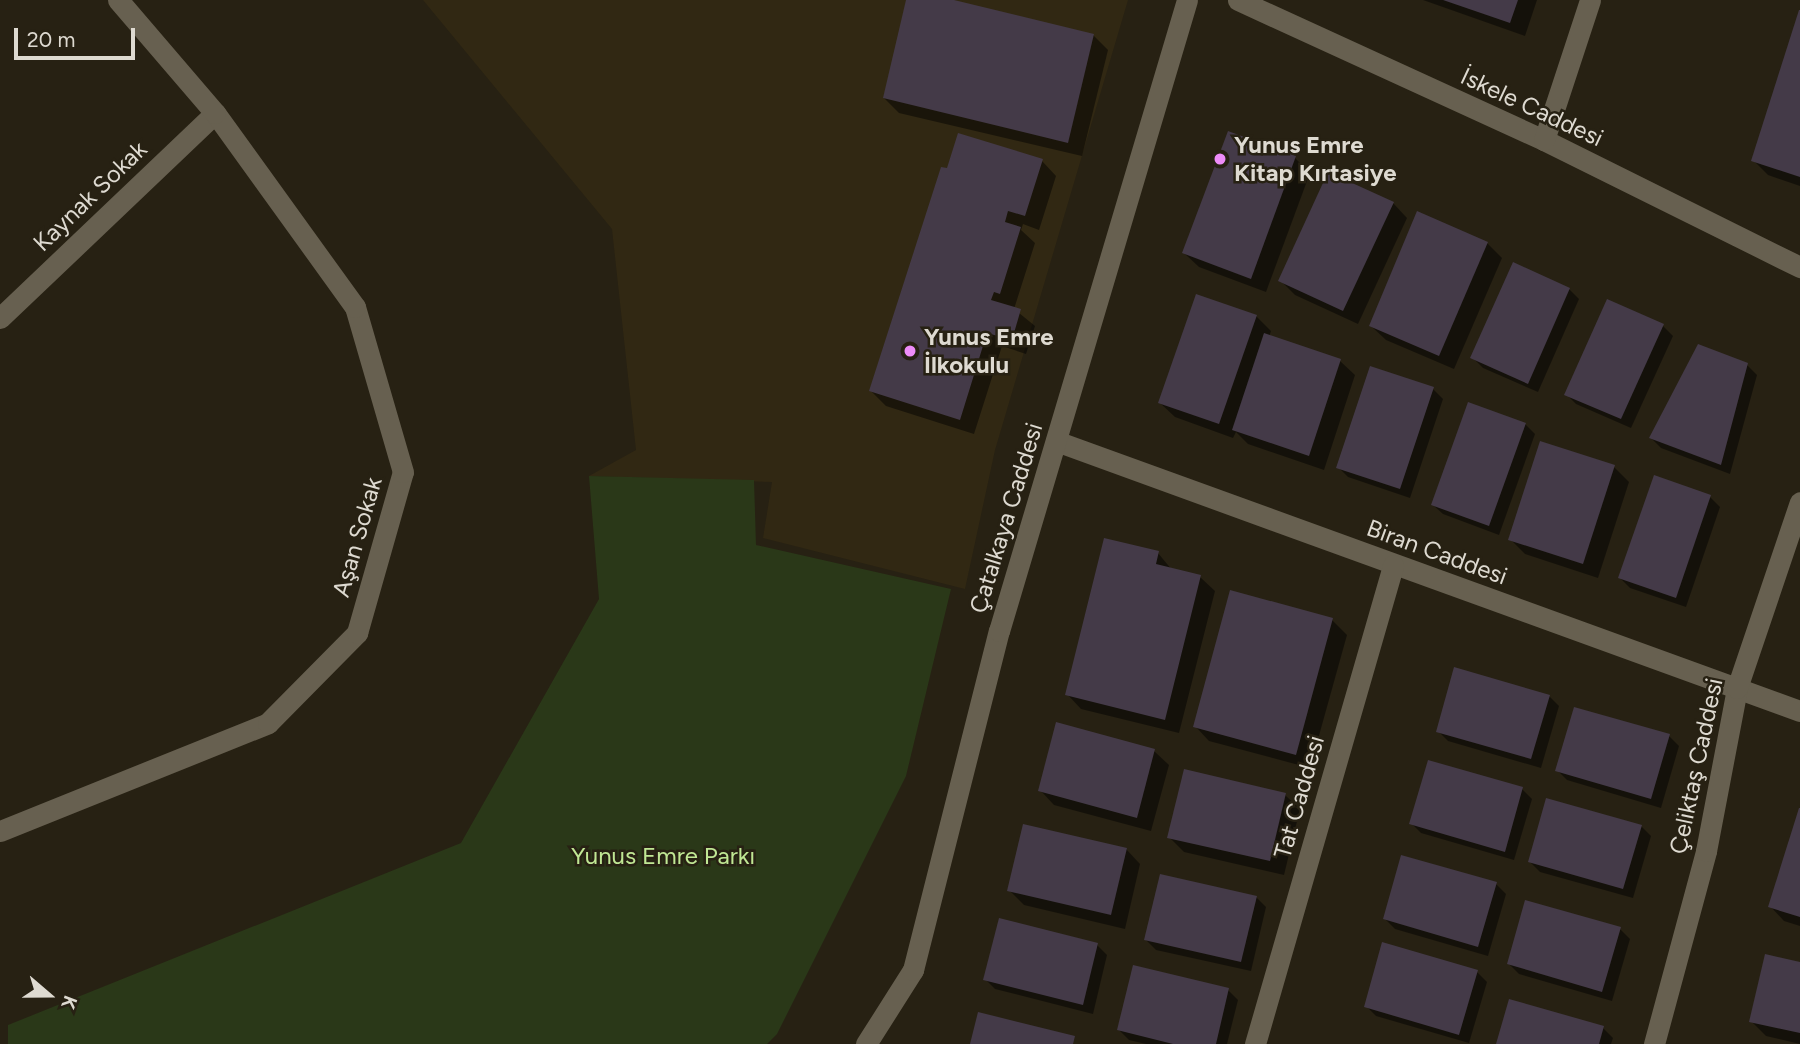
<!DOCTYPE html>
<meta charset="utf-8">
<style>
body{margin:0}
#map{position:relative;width:1800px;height:1044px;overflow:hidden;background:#272113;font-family:Figtree,sans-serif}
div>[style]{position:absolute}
.built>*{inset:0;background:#312813}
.green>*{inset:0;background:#2a3818}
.shadow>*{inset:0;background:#0007}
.building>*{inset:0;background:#443a48}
.street>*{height:21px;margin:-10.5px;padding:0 10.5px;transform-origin:10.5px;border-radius:10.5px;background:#676050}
.dots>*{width:19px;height:19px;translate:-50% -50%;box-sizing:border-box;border:4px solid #272113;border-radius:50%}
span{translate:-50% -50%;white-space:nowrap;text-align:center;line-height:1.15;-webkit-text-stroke:5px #272113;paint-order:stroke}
.street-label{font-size:24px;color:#dedad1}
.poi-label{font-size:24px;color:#dedad1;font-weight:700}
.left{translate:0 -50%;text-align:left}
.park-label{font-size:24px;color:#c0e794}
.north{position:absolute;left:14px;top:960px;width:70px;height:70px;-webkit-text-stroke:5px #272113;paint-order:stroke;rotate:110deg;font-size:19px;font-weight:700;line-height:28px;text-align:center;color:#dedad1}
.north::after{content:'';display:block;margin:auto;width:24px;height:32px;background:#dedad1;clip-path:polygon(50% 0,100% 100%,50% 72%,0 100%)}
.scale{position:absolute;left:14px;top:28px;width:121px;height:32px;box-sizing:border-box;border:4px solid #dedad1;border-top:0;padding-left:9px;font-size:21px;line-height:24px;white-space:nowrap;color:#dedad1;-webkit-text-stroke:5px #272113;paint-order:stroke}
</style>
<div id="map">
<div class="built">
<div style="clip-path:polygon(423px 0,1128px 0,995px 450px,965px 589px,763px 538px,772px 482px,589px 476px,636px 450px,612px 229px)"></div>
</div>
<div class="green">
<div style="clip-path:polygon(589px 476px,754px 480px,756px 545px,951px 589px,906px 776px,777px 1034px,767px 1044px,8px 1044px,8px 1025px,461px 843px,599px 599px)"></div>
</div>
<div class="shadow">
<div style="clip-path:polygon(908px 0,946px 0,1093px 35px,1108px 50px,1082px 156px,899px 113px,884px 98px)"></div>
<div style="clip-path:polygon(1423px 0,1537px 0,1525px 36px)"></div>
<div style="clip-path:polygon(1800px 14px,1800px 186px,1768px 175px,1753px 160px)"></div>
<div style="clip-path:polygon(1229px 133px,1295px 158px,1310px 173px,1266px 292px,1199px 267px,1184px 253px)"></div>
<div style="clip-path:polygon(1042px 161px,1056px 176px,1039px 230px,1023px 224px,1021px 230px,1035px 243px,1014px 309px,1035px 326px,1026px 354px,1002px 346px,974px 434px,886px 406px,871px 391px)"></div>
<div style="clip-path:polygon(1393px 203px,1407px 218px,1358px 324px,1295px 295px,1280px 280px)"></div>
<div style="clip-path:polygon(1487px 243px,1502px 258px,1454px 369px,1386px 340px,1371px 326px)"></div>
<div style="clip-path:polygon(1569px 289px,1579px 299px,1538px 392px,1483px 368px,1473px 358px)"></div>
<div style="clip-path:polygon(1256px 316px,1271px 331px,1269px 337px,1340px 361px,1355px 375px,1324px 470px,1248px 444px,1236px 432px,1233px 438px,1175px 417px,1160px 403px)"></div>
<div style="clip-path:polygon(1663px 326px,1673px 336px,1631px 428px,1576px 404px,1566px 394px)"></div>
<div style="clip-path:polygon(1747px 365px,1757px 375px,1730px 474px,1661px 448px,1651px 438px)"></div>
<div style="clip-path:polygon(1371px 368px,1433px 389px,1443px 399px,1410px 498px,1348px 477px,1338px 467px)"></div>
<div style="clip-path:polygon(1525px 424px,1535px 434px,1499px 535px,1443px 514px,1433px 505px)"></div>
<div style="clip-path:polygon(1614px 467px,1629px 482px,1598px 578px,1525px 554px,1510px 539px)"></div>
<div style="clip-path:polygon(1710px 497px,1720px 507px,1686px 607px,1630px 588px,1620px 578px)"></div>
<div style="clip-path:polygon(1158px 553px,1172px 570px,1200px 577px,1215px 591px,1179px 733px,1081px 709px,1067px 694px)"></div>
<div style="clip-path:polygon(1332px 620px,1347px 635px,1310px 768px,1209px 741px,1195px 726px)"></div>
<div style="clip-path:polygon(1549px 696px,1559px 706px,1541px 768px,1448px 741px,1438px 731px)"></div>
<div style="clip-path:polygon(1669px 736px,1679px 746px,1661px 808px,1567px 780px,1557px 770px)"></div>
<div style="clip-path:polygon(1154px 751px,1169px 765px,1151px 831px,1054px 805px,1040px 790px)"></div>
<div style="clip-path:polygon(1522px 789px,1532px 799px,1514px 860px,1421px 833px,1411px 823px)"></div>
<div style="clip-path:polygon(1285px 795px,1300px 809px,1284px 875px,1184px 852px,1169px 837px)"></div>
<div style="clip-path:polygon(1800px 812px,1800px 926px,1784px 921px,1770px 906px)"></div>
<div style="clip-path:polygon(1641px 826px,1651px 836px,1633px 898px,1540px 872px,1530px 862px)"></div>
<div style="clip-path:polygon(1126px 849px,1140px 864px,1125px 929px,1024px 905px,1009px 890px)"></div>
<div style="clip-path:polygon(1496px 884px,1506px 894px,1488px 956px,1395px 929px,1385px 919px)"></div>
<div style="clip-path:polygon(1256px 897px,1266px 907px,1251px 971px,1156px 950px,1146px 940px)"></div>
<div style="clip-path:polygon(1620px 929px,1630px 939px,1612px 1001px,1519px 974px,1509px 964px)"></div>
<div style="clip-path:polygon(1097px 945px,1107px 955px,1093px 1014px,995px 989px,985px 979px)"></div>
<div style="clip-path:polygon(1800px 964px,1800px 1044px,1766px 1036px,1751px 1021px)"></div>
<div style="clip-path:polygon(1477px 972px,1487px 982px,1469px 1043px,1376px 1016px,1366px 1006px)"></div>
<div style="clip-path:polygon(1228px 990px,1238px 1000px,1227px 1044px,1146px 1044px,1129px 1040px,1119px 1030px)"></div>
<div style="clip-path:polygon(1603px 1028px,1613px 1038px,1611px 1044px,1497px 1044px)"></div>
</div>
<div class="building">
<div style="clip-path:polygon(906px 0,954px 0,1094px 34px,1068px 143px,883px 98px)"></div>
<div style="clip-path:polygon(1443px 0,1518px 0,1510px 23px)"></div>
<div style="clip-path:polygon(1799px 10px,1800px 10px,1800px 177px,1751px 161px)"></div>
<div style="clip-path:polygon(1228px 131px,1296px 156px,1251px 279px,1182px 253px)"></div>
<div style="clip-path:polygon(958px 133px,1043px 159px,1025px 216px,1008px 211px,1005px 222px,1021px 227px,1000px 294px,994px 292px,991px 300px,1021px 309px,1012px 340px,987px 333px,960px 420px,869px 391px,941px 167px,947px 168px)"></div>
<div style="clip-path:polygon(1328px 172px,1394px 202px,1343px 311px,1278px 281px)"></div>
<div style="clip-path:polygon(1417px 211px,1488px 242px,1439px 356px,1369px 326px)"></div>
<div style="clip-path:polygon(1513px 262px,1570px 288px,1528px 384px,1470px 358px)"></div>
<div style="clip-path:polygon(1196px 294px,1257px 315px,1219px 424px,1158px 403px)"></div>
<div style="clip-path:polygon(1607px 299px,1664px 324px,1621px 419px,1564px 395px)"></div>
<div style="clip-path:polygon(1264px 333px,1341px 359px,1309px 456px,1232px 430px)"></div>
<div style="clip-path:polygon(1698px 344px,1748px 363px,1721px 465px,1649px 438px)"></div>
<div style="clip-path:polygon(1370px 366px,1434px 387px,1400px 489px,1336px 468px)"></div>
<div style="clip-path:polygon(1468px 402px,1526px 423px,1489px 526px,1431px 505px)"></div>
<div style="clip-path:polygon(1540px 441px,1615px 465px,1583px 564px,1508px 540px)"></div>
<div style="clip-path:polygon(1654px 475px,1711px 495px,1676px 598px,1618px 578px)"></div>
<div style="clip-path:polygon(1104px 538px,1159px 551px,1156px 564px,1201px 575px,1165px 720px,1065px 695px)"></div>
<div style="clip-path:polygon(1230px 590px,1333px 618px,1296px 755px,1193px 727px)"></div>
<div style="clip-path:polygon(1454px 667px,1550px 695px,1531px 759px,1436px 732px)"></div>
<div style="clip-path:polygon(1574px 707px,1670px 734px,1651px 799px,1555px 771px)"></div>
<div style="clip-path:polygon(1056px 722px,1155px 749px,1137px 818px,1038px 791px)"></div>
<div style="clip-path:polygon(1428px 760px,1523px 787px,1505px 852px,1409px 824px)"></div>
<div style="clip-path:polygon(1184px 769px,1286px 793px,1270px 861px,1167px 838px)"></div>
<div style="clip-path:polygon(1546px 798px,1642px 825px,1623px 889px,1528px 862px)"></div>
<div style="clip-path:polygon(1799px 808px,1800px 808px,1800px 917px,1768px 907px)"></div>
<div style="clip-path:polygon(1023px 824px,1127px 848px,1111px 915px,1007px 891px)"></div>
<div style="clip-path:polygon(1401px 855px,1497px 882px,1478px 947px,1383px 919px)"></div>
<div style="clip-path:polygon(1160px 874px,1257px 896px,1241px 962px,1144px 940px)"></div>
<div style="clip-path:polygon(1525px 900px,1621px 927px,1602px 992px,1507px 964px)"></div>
<div style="clip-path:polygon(999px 918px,1098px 943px,1083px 1005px,983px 980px)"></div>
<div style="clip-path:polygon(1382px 942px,1478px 970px,1459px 1035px,1364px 1007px)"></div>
<div style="clip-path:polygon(1765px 954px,1800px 962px,1800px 1033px,1749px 1022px)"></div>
<div style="clip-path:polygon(1133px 965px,1229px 988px,1216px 1044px,1173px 1044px,1117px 1030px)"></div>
<div style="clip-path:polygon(1509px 999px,1604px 1026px,1599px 1044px,1496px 1044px)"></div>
<div style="clip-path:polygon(978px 1012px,1075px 1036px,1073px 1044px,970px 1044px)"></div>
</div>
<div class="street">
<div style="left:1238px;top:0;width:337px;rotate:24.6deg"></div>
<div style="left:1544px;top:140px;width:286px;rotate:26.4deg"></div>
<div style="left:1544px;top:140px;width:147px;rotate:-71.8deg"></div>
<div style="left:0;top:318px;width:297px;rotate:-43.6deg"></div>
<div style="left:1056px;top:441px;width:791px;rotate:19.95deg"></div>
<div style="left:0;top:831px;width:289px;rotate:-21.9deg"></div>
<div style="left:268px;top:723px;width:127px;rotate:-45.3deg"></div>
<div style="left:357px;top:633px;width:167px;rotate:-74.1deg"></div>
<div style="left:403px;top:472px;width:172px;rotate:-106.2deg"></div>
<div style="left:355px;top:307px;width:239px;rotate:-125.8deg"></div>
<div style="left:215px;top:113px;width:149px;rotate:-130.6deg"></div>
<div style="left:866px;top:1044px;width:88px;rotate:-57.6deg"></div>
<div style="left:913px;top:970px;width:350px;rotate:-75.8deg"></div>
<div style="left:999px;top:631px;width:658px;rotate:-73.41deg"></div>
<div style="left:1255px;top:1044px;width:498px;rotate:-73.9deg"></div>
<div style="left:1654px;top:1044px;width:200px;rotate:-74.9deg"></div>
<div style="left:1706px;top:851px;width:166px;rotate:-79.2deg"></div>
<div style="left:1737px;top:688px;width:196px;rotate:-71.3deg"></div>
</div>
<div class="dots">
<div style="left:1220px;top:159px;background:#ee8cf8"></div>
<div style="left:910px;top:351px;background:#ee8cf8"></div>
</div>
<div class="street-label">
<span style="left:1532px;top:107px;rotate:25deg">İskele Caddesi</span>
<span style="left:90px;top:196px;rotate:-44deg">Kaynak Sokak</span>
<span style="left:1006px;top:518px;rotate:-73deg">Çatalkaya Caddesi</span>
<span style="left:357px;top:537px;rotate:-74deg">Aşan Sokak</span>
<span style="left:1437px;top:552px;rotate:20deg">Biran Caddesi</span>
<span style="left:1696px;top:766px;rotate:-78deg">Çeliktaş Caddesi</span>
<span style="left:1299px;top:797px;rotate:-74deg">Tat Caddesi</span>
</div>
<div class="poi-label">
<span class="left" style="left:1234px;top:159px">Yunus Emre<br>Kitap Kırtasiye</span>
<span class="left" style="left:924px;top:351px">Yunus Emre<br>İlkokulu</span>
</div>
<div class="park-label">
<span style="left:663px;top:856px">Yunus Emre Parkı</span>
</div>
<div class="north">K</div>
<div class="scale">20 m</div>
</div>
